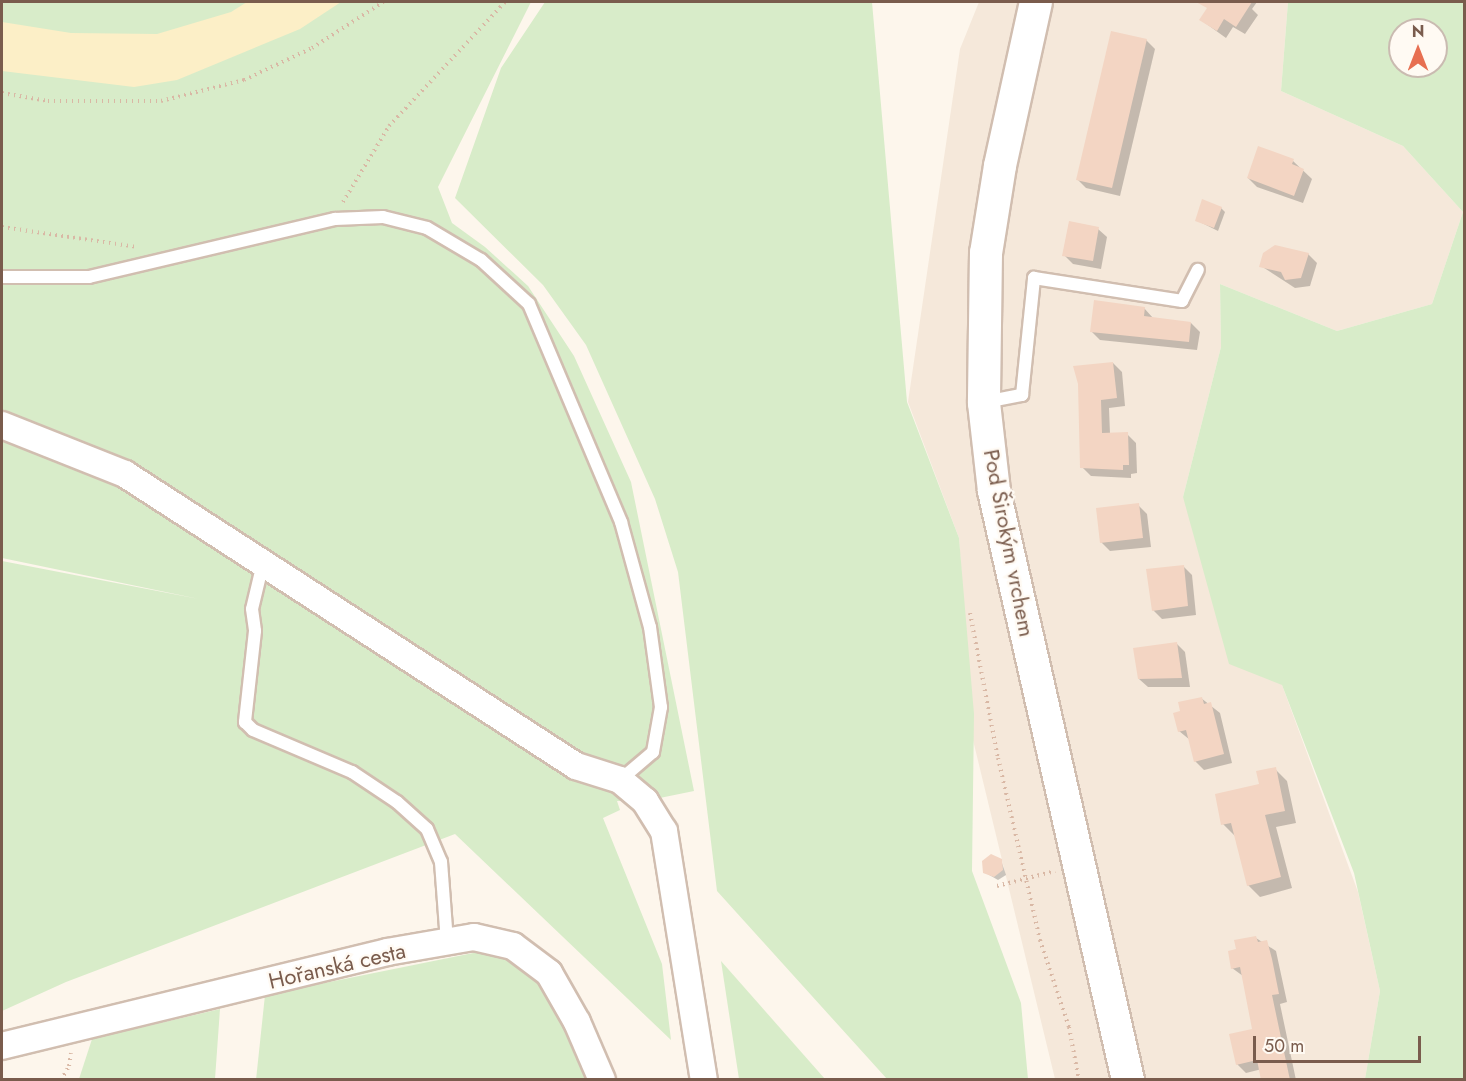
<!DOCTYPE html>
<meta charset="utf-8">
<style>
body{margin:0}
#map{position:relative;width:1466px;height:1081px;overflow:hidden;background:#fdf6ec;font-family:Jost,sans-serif}
div>[style]{position:absolute}
.residential>*{inset:0;background:#f5e8da}
.green>*{inset:0;background:#d8ecc9}
.sand>*{inset:0;background:#fcefc7}
.shadow>*{inset:0;background:#0003}
.building>*{inset:0;background:#f3d5c3}
.path>*{height:4px;margin-top:-2px;transform-origin:0;background:repeating-linear-gradient(90deg,#d9b8a5 0 1.5px,transparent 0 6px)}
.roads{filter:drop-shadow(2px 0 #d1beb0) drop-shadow(-2px 0 #d1beb0) drop-shadow(0 2px #d1beb0) drop-shadow(0 -2px #d1beb0)}
.service>*{height:12px;margin:-6px;padding:0 6px;transform-origin:6px;border-radius:6px;background:#fff}
.minor>*{height:26px;margin:-13px;padding:0 13px;transform-origin:13px;border-radius:13px;background:#fff}
.tertiary>*{height:32px;margin:-16px;padding:0 16px;transform-origin:16px;border-radius:16px;background:#fff}
span{translate:-50% -50%;white-space:nowrap;text-align:center;line-height:1.15;-webkit-text-stroke:4.5px #fffaf3;paint-order:stroke}
.street-label{font-size:22px;color:#7a5c4d}
.frame{position:absolute;inset:0;border:3px solid #7a5c4d;pointer-events:none}
.north{position:absolute;left:1388px;top:18px;width:60px;height:60px;box-sizing:border-box;background:#fffaf3;border:2px solid #cabbb1;border-radius:50%;rotate:0deg;font-size:16px;font-weight:700;line-height:24px;text-align:center;color:#7a5c4d}
.north::after{content:'';display:block;margin:auto;width:21px;height:27px;background:#e76f51;clip-path:polygon(50% 0,100% 100%,50% 72%,0 100%)}
.scale{position:absolute;left:1253px;top:1036px;width:168px;height:27px;box-sizing:border-box;border:3px solid #7a5c4d;border-top:0;padding-left:8px;font-size:18px;line-height:21px;white-space:nowrap;color:#7a5c4d;-webkit-text-stroke:4px #fffaf3;paint-order:stroke}
</style>
<div id="map">
<div class="residential">
<div style="clip-path:polygon(979px 2px,1288px 2px,1281px 91px,1403px 146px,1463px 212px,1432px 304px,1337px 331px,1220px 284px,1221px 347px,1183px 497px,1282px 685px,1358px 892px,1380px 991px,1365px 1079px,1055px 1079px,973px 740px,959px 538px,908px 402px,960px 49px)"></div>
</div>
<div class="green">
<div style="clip-path:polygon(2px 2px,531px 2px,438px 187px,452px 223px,485px 247px,528px 286px,574px 356px,631px 482px,694px 791px,645px 801px,617px 801px,620px 810px,603px 818px,662px 964px,671px 1040px,455px 834px,66px 982px,2px 1011px,2px 561px,199px 599px,2px 558px)"></div>
<div style="clip-path:polygon(545px 2px,872px 2px,907px 402px,959px 538px,974px 714px,972px 871px,1021px 1003px,1028px 1079px,887px 1079px,717px 891px,678px 572px,655px 499px,586px 345px,543px 285px,455px 198px,501px 68px)"></div>
<div style="clip-path:polygon(evenodd,1288px 2px,1464px 2px,1464px 1079px,1365px 1079px,1380px 991px,1354px 873px,1282px 685px,1229px 664px,1183px 497px,1221px 347px,1220px 284px,1337px 331px,1432px 304px,1463px 212px,1403px 146px,1281px 91px,1288px 2px,1400px 30px,1436px 30px,1436px 66px,1400px 66px,1400px 30px)"></div>
<div style="clip-path:polygon(488px 950px,544px 979px,591px 1080px,256px 1080px,265px 995px)"></div>
<div style="clip-path:polygon(721px 961px,825px 1079px,739px 1079px)"></div>
<div style="clip-path:polygon(220px 1009px,215px 1079px,79px 1079px,92px 1039px)"></div>
</div>
<div class="sand">
<div style="clip-path:polygon(247px 2px,341px 2px,300px 29px,177px 80px,134px 87px,2px 71px,2px 22px,71px 33px,157px 34px,231px 12px)"></div>
</div>
<div class="shadow">
<div style="clip-path:polygon(1213px 2px,1257px 2px,1252px 9px,1258px 15px,1245px 34px,1233px 27px,1226px 38px,1201px 20px)"></div>
<div style="clip-path:polygon(1146px 40px,1155px 49px,1120px 196px,1086px 188px,1077px 179px)"></div>
<div style="clip-path:polygon(1293px 161px,1312px 179px,1303px 203px,1257px 187px,1248px 178px)"></div>
<div style="clip-path:polygon(1221px 208px,1225px 212px,1218px 231px,1196px 220px)"></div>
<div style="clip-path:polygon(1098px 229px,1107px 237px,1101px 269px,1073px 264px,1064px 255px)"></div>
<div style="clip-path:polygon(1308px 254px,1317px 263px,1310px 286px,1295px 288px,1261px 266px)"></div>
<div style="clip-path:polygon(1144px 308px,1153px 318px,1191px 323px,1200px 332px,1197px 350px,1100px 340px,1091px 331px)"></div>
<div style="clip-path:polygon(1113px 363px,1122px 372px,1125px 406px,1109px 408px,1110px 434px,1127px 434px,1136px 443px,1137px 473px,1131px 474px,1131px 478px,1091px 476px,1082px 467px,1079px 384px)"></div>
<div style="clip-path:polygon(1138px 505px,1147px 514px,1151px 547px,1110px 551px,1101px 542px)"></div>
<div style="clip-path:polygon(1183px 566px,1192px 575px,1196px 615px,1162px 619px,1153px 610px)"></div>
<div style="clip-path:polygon(1176px 643px,1185px 652px,1190px 687px,1148px 687px,1139px 679px)"></div>
<div style="clip-path:polygon(1201px 698px,1220px 713px,1232px 763px,1204px 770px,1195px 761px,1190px 740px,1179px 731px)"></div>
<div style="clip-path:polygon(1275px 769px,1287px 781px,1296px 823px,1276px 827px,1292px 888px,1260px 897px,1248px 885px,1235px 836px,1223px 824px)"></div>
<div style="clip-path:polygon(1001px 860px,1006px 875px,998px 880px,984px 872px)"></div>
<div style="clip-path:polygon(1256px 938px,1276px 951px,1287px 1002px,1280px 1004px,1296px 1080px,1266px 1080px,1262px 1069px,1246px 1073px,1237px 1064px,1254px 1030px,1243px 976px,1232px 968px,1237px 951px)"></div>
</div>
<div class="building">
<div style="clip-path:polygon(1196px 2px,1252px 2px,1236px 27px,1224px 19px,1217px 31px,1199px 20px,1207px 8px)"></div>
<div style="clip-path:polygon(1111px 31px,1147px 39px,1112px 188px,1076px 180px)"></div>
<div style="clip-path:polygon(1258px 146px,1294px 159px,1292px 164px,1304px 169px,1294px 196px,1247px 178px)"></div>
<div style="clip-path:polygon(1202px 199px,1222px 207px,1214px 228px,1195px 221px)"></div>
<div style="clip-path:polygon(1069px 221px,1099px 227px,1093px 261px,1062px 256px)"></div>
<div style="clip-path:polygon(1275px 245px,1309px 253px,1301px 278px,1285px 280px,1281px 272px,1259px 267px,1263px 253px)"></div>
<div style="clip-path:polygon(1094px 300px,1145px 307px,1144px 316px,1191px 322px,1189px 342px,1090px 332px)"></div>
<div style="clip-path:polygon(1113px 362px,1117px 398px,1101px 400px,1102px 433px,1128px 432px,1129px 465px,1123px 465px,1123px 470px,1080px 468px,1078px 384px,1073px 366px)"></div>
<div style="clip-path:polygon(1139px 503px,1143px 538px,1100px 543px,1096px 508px)"></div>
<div style="clip-path:polygon(1184px 565px,1188px 606px,1152px 611px,1146px 569px)"></div>
<div style="clip-path:polygon(1177px 642px,1182px 678px,1138px 679px,1133px 648px)"></div>
<div style="clip-path:polygon(1202px 697px,1204px 704px,1211px 702px,1224px 754px,1194px 762px,1186px 730px,1178px 732px,1173px 713px,1180px 711px,1178px 702px)"></div>
<div style="clip-path:polygon(1276px 767px,1285px 811px,1265px 815px,1281px 877px,1247px 886px,1231px 823px,1221px 825px,1215px 794px,1259px 784px,1256px 771px)"></div>
<div style="clip-path:polygon(991px 854px,1002px 859px,1003px 870px,994px 877px,983px 873px,982px 861px)"></div>
<div style="clip-path:polygon(1256px 936px,1258px 942px,1267px 940px,1272px 959px,1279px 994px,1272px 995px,1290px 1080px,1261px 1080px,1257px 1060px,1236px 1065px,1229px 1034px,1252px 1029px,1240px 967px,1231px 969px,1228px 951px,1236px 949px,1234px 940px)"></div>
</div>
<div class="path">
<div style="left:2px;top:93px;width:47px;rotate:9.9deg"></div>
<div style="left:48px;top:101px;width:113px"></div>
<div style="left:161px;top:101px;width:86px;rotate:-14.2deg"></div>
<div style="left:244px;top:80px;width:75px;rotate:-25.2deg"></div>
<div style="left:312px;top:48px;width:85px;rotate:-32.9deg"></div>
<div style="left:343px;top:202px;width:89px;rotate:-58.8deg"></div>
<div style="left:389px;top:126px;width:170px;rotate:-46.9deg"></div>
<div style="left:2px;top:227px;width:136px;rotate:8.4deg"></div>
<div style="left:970px;top:613px;width:148px;rotate:79.1deg"></div>
<div style="left:998px;top:758px;width:187px;rotate:77deg"></div>
<div style="left:1040px;top:940px;width:92px;rotate:71.6deg"></div>
<div style="left:1069px;top:1027px;width:54px;rotate:79.3deg"></div>
<div style="left:997px;top:886px;width:60px;rotate:-14.5deg"></div>
<div style="left:61px;top:1080px;width:16px;rotate:-60deg"></div>
<div style="left:69px;top:1066px;width:13px;rotate:-81deg"></div>
</div>
<div class="roads">
<div class="service">
<div style="left:2px;top:277px;width:87px"></div>
<div style="left:89px;top:277px;width:253px;rotate:-13.3deg"></div>
<div style="left:335px;top:219px;width:48px;rotate:-2.4deg"></div>
<div style="left:383px;top:217px;width:45px;rotate:14deg"></div>
<div style="left:427px;top:228px;width:63px;rotate:30.7deg"></div>
<div style="left:481px;top:260px;width:65px;rotate:42.5deg"></div>
<div style="left:529px;top:304px;width:237px;rotate:67.1deg"></div>
<div style="left:621px;top:522px;width:109px;rotate:74.6deg"></div>
<div style="left:650px;top:627px;width:81px;rotate:82.2deg"></div>
<div style="left:661px;top:707px;width:46px;rotate:100.1deg"></div>
<div style="left:653px;top:752px;width:43px;rotate:139.7deg"></div>
<div style="left:985px;top:402px;width:38px;rotate:-11deg"></div>
<div style="left:1022px;top:395px;width:118px;rotate:-84.1deg"></div>
<div style="left:1034px;top:278px;width:150px;rotate:8.8deg"></div>
<div style="left:1182px;top:301px;width:35px;rotate:-63deg"></div>
<div style="left:263px;top:563px;width:47px;rotate:103.4deg"></div>
<div style="left:252px;top:609px;width:22px;rotate:82deg"></div>
<div style="left:255px;top:631px;width:92px;rotate:96.3deg"></div>
<div style="left:245px;top:722px;width:11px;rotate:45deg"></div>
<div style="left:253px;top:730px;width:108px;rotate:23deg"></div>
<div style="left:352px;top:772px;width:54px;rotate:33.7deg"></div>
<div style="left:397px;top:802px;width:40px;rotate:42deg"></div>
<div style="left:427px;top:829px;width:36px;rotate:67deg"></div>
<div style="left:441px;top:862px;width:80px;rotate:85.7deg"></div>
</div>
<div class="minor">
<div style="left:2px;top:425px;width:132px;rotate:21.7deg"></div>
<div style="left:125px;top:474px;width:537px;rotate:32.92deg"></div>
<div style="left:576px;top:766px;width:46px;rotate:17.7deg"></div>
<div style="left:620px;top:780px;width:33px;rotate:40deg"></div>
<div style="left:645px;top:801px;width:36px;rotate:58deg"></div>
<div style="left:664px;top:831px;width:252px;rotate:80.9deg"></div>
<div style="left:2px;top:1046px;width:396px;rotate:-13.7deg"></div>
<div style="left:387px;top:952px;width:88px;rotate:-9.8deg"></div>
<div style="left:474px;top:937px;width:40px;rotate:13deg"></div>
<div style="left:513px;top:946px;width:45px;rotate:36.9deg"></div>
<div style="left:549px;top:973px;width:56px;rotate:60.3deg"></div>
<div style="left:577px;top:1022px;width:63px;rotate:66.7deg"></div>
</div>
<div class="tertiary">
<div style="left:1036px;top:2px;width:168px;rotate:102.4deg"></div>
<div style="left:1000px;top:166px;width:88px;rotate:99.1deg"></div>
<div style="left:986px;top:253px;width:150px;rotate:90.8deg"></div>
<div style="left:984px;top:403px;width:89px;rotate:83.5deg"></div>
<div style="left:994px;top:491px;width:604px;rotate:77.18deg"></div>
</div>
</div>
<div class="street-label">
<span style="left:1009px;top:543px;rotate:79deg">Pod Širokým vrchem</span>
<span style="left:337px;top:966px;rotate:-13deg">Hořanská cesta</span>
</div>
<div class="frame"></div>
<div class="north">N</div>
<div class="scale">50 m</div>
</div>
